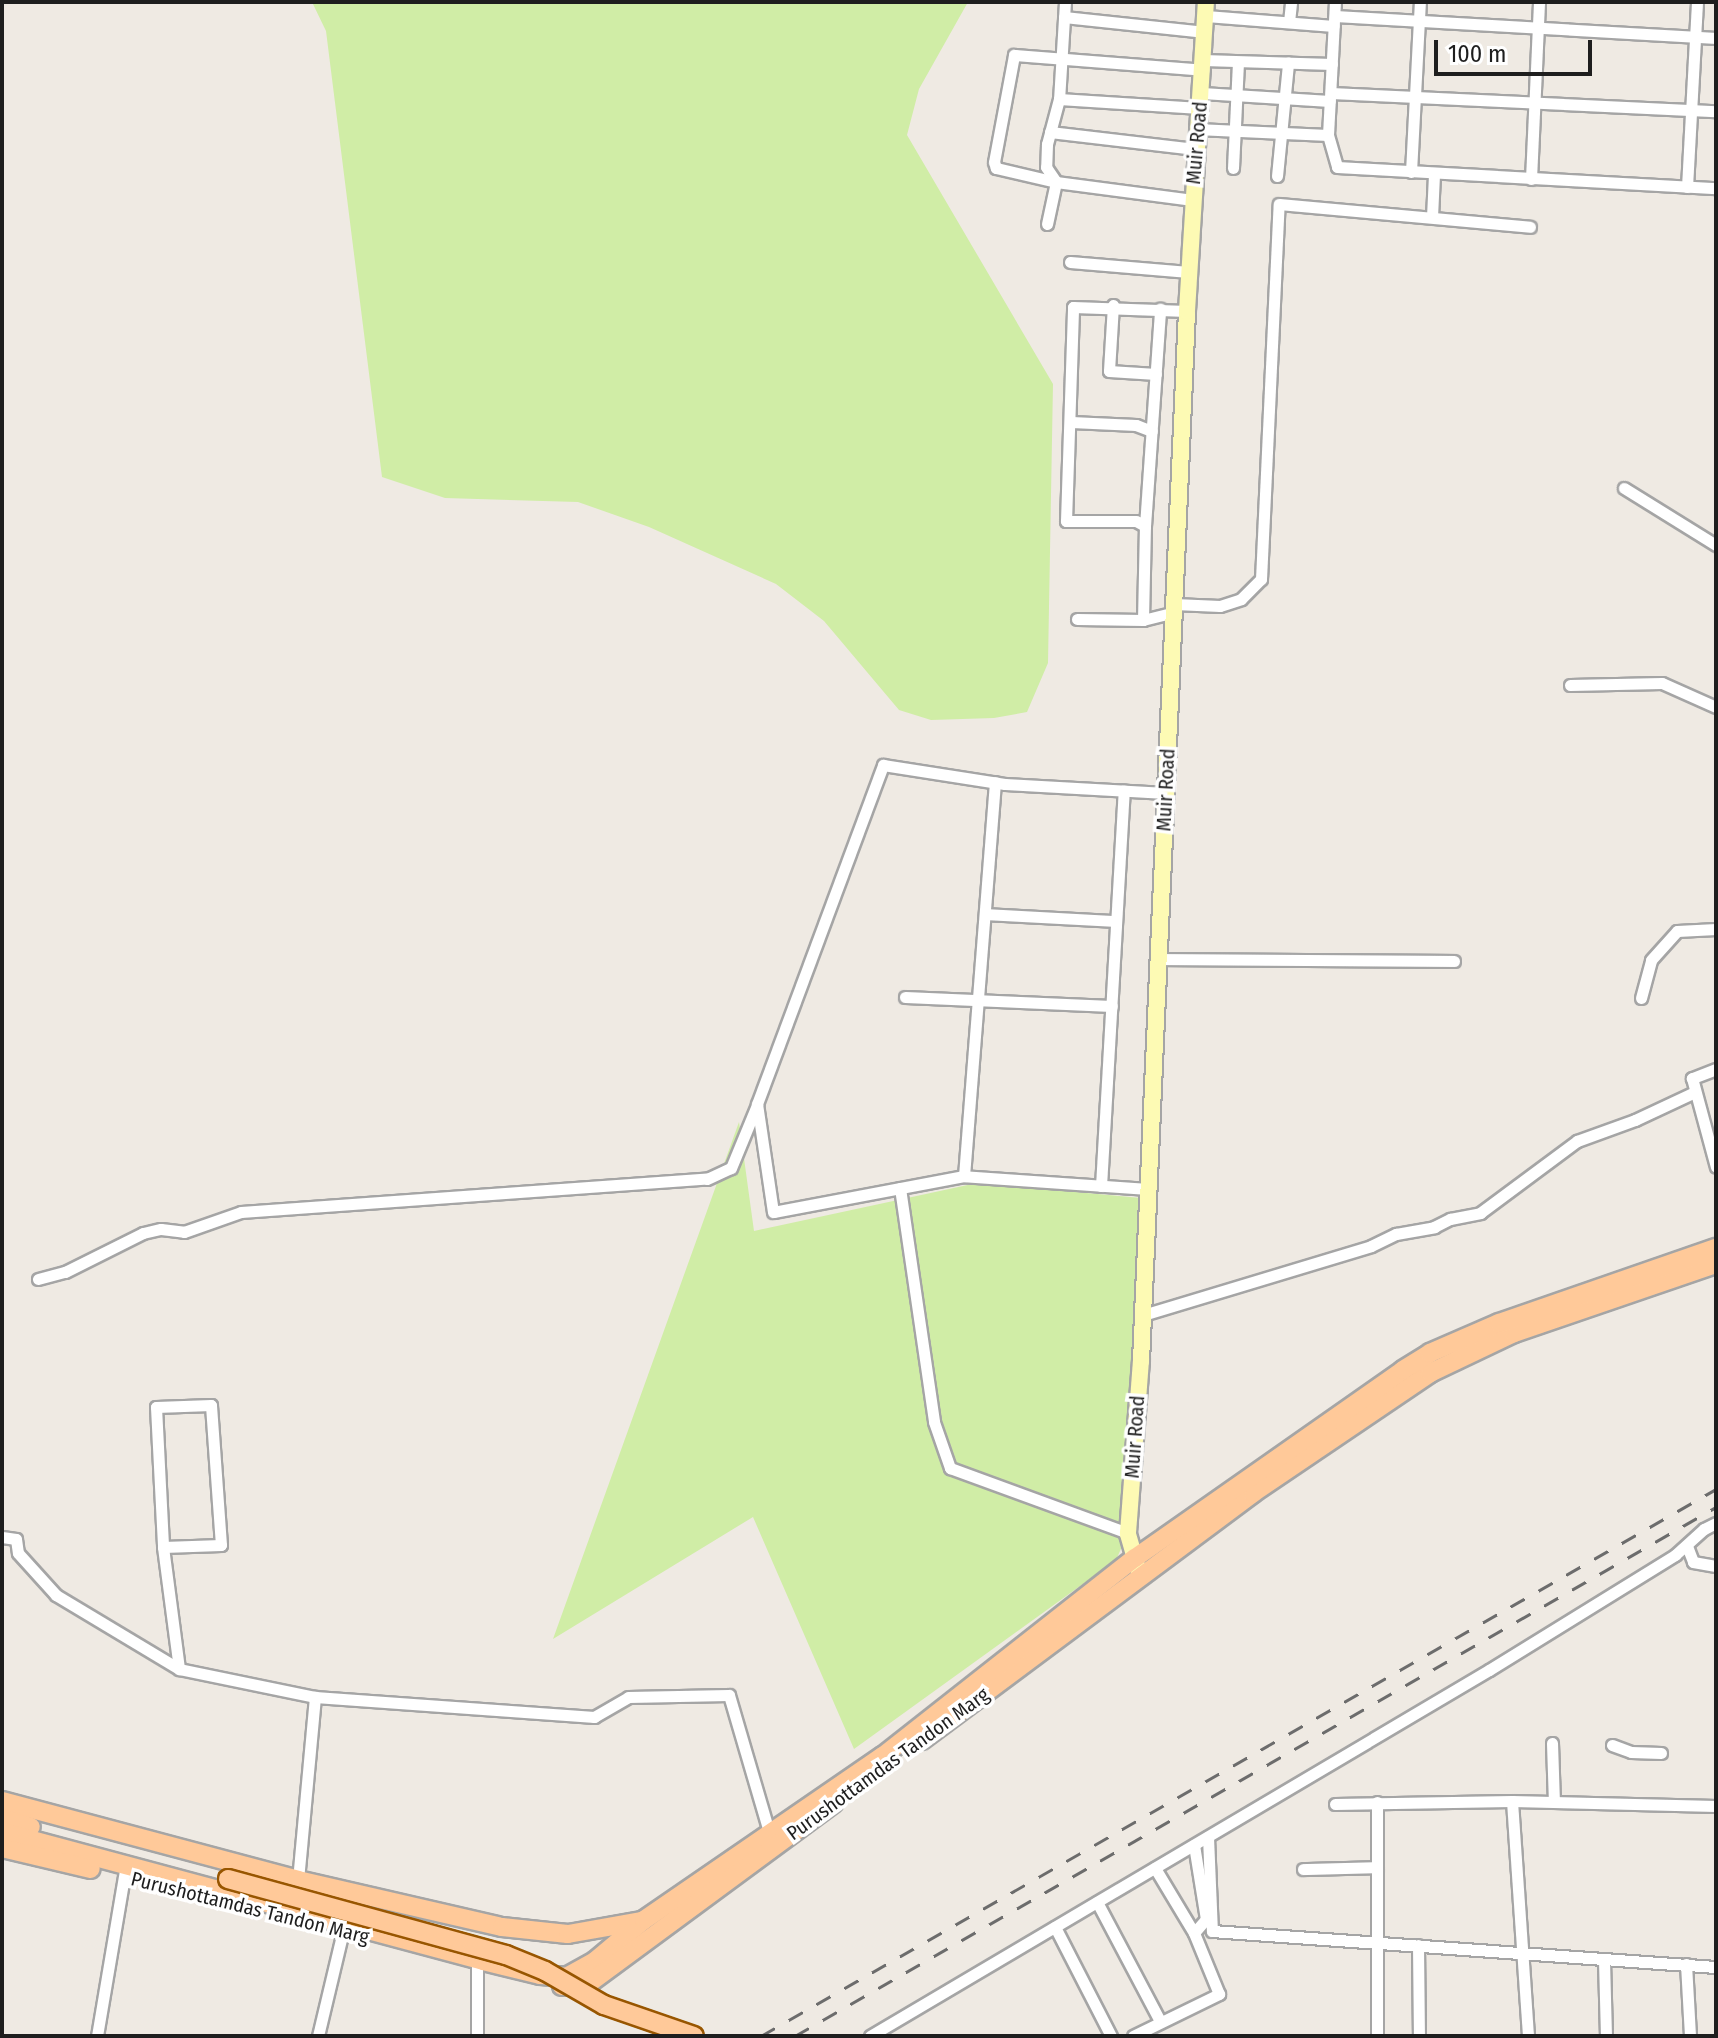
<!DOCTYPE html>
<style>
body{margin:0}
#map{position:relative;width:1718px;height:2038px;overflow:hidden;background:#efeae3;font-family:"Fira Sans Condensed",sans-serif}
div>[style]{position:absolute}
.grass>*{inset:0;background:#d0eda6}
.roads{filter:drop-shadow(2px 0 #a5a5a5) drop-shadow(-2px 0 #a5a5a5) drop-shadow(0 2px #a5a5a5) drop-shadow(0 -2px #a5a5a5)}
.street>*{height:11px;margin:-5.5px;padding:0 5.5px;transform-origin:5.5px;border-radius:5.5px;background:#fff}
.secondary>*{height:16px;margin:-8px;padding:0 8px;transform-origin:8px;border-radius:8px;background:#fdfab4}
.primary>*{height:18px;margin:-9px;padding:0 9px;transform-origin:9px;border-radius:9px;background:#ffc999}
.rail>*{height:3px;margin-top:-1.5px;transform-origin:0;background:repeating-linear-gradient(90deg,#6c6c6c 0 16px,transparent 0 32px)}
.bridges{filter:drop-shadow(2px 0 #985600) drop-shadow(-2px 0 #985600) drop-shadow(0 2px #985600) drop-shadow(0 -2px #985600)}
.primary-bridge>*{height:18px;margin:-9px;padding:0 9px;transform-origin:9px;border-radius:9px;background:#ffc999}
span{translate:-50% -50%;white-space:nowrap;text-align:center;line-height:1.15;-webkit-text-stroke:7px #fff;paint-order:stroke}
.street-label{font-size:20px;color:#1e1e1e}
.frame{position:absolute;inset:0;border:4px solid #1e1e1e;pointer-events:none}
.scale{position:absolute;left:1434px;top:40px;width:158px;height:36px;box-sizing:border-box;border:4px solid #1e1e1e;border-top:0;padding-left:10px;font-size:24px;line-height:28px;white-space:nowrap;color:#1e1e1e;-webkit-text-stroke:6px #fff;paint-order:stroke}
</style>
<div id="map">
<div class="grass">
<div style="clip-path:polygon(312px 2px,968px 2px,919px 89px,907px 135px,1053px 384px,1048px 663px,1027px 712px,994px 718px,931px 720px,899px 710px,824px 621px,776px 584px,649px 527px,578px 502px,445px 498px,382px 477px,326px 31px)"></div>
<div style="clip-path:polygon(739px 1122px,754px 1231px,977px 1183px,1141px 1198px,1128px 1533px,1116px 1560px,854px 1749px,753px 1517px,553px 1639px)"></div>
</div>
<div class="roads">
<div class="street">
<div style="left:1065px;top:2px;width:97px;rotate:93.5deg"></div>
<div style="left:1059px;top:99px;width:47px;rotate:104.9deg"></div>
<div style="left:1047px;top:144px;width:23px;rotate:92deg"></div>
<div style="left:1046px;top:167px;width:18px;rotate:56deg"></div>
<div style="left:1056px;top:182px;width:138px;rotate:7.5deg"></div>
<div style="left:1206px;top:16px;width:128px;rotate:4.5deg"></div>
<div style="left:1335px;top:16px;width:382px;rotate:3.3deg"></div>
<div style="left:1064px;top:17px;width:142px;rotate:6.1deg"></div>
<div style="left:1289px;top:22px;width:20px;rotate:-84deg"></div>
<div style="left:1203px;top:60px;width:129px;rotate:1.8deg"></div>
<div style="left:1202px;top:93px;width:128px;rotate:3.6deg"></div>
<div style="left:1331px;top:93px;width:385px;rotate:2.7deg"></div>
<div style="left:1059px;top:99px;width:141px;rotate:3.7deg"></div>
<div style="left:1196px;top:129px;width:132px;rotate:2.6deg"></div>
<div style="left:1328px;top:135px;width:133px;rotate:-87deg"></div>
<div style="left:1050px;top:132px;width:146px;rotate:6.7deg"></div>
<div style="left:1328px;top:135px;width:33px;rotate:74deg"></div>
<div style="left:1337px;top:167px;width:380px;rotate:3.2deg"></div>
<div style="left:1233px;top:168px;width:106px;rotate:-87.3deg"></div>
<div style="left:1411px;top:172px;width:170px;rotate:-87deg"></div>
<div style="left:1277px;top:176px;width:114px;rotate:-84.4deg"></div>
<div style="left:1531px;top:179px;width:177px;rotate:-87.4deg"></div>
<div style="left:1687px;top:187px;width:185px;rotate:-86.9deg"></div>
<div style="left:1432px;top:217px;width:43px;rotate:-87.3deg"></div>
<div style="left:1047px;top:224px;width:43px;rotate:-77.9deg"></div>
<div style="left:1056px;top:182px;width:62px;rotate:-166.9deg"></div>
<div style="left:996px;top:168px;width:6px;rotate:-108deg"></div>
<div style="left:994px;top:162px;width:109px;rotate:-79.4deg"></div>
<div style="left:1014px;top:55px;width:190px;rotate:4.5deg"></div>
<div style="left:1070px;top:262px;width:119px;rotate:4.8deg"></div>
<div style="left:1113px;top:305px;width:66px;rotate:93.5deg"></div>
<div style="left:1109px;top:371px;width:47px;rotate:3.7deg"></div>
<div style="left:1071px;top:422px;width:65px;rotate:2.6deg"></div>
<div style="left:1136px;top:425px;width:17px;rotate:21deg"></div>
<div style="left:1624px;top:488px;width:108px;rotate:31.8deg"></div>
<div style="left:1145px;top:526px;width:10px;rotate:-151deg"></div>
<div style="left:1136px;top:521px;width:70px;rotate:180deg"></div>
<div style="left:1066px;top:521px;width:214px;rotate:-88.1deg"></div>
<div style="left:1073px;top:307px;width:114px;rotate:2deg"></div>
<div style="left:1174px;top:604px;width:46px;rotate:2.5deg"></div>
<div style="left:1220px;top:606px;width:22px;rotate:-18deg"></div>
<div style="left:1241px;top:599px;width:28px;rotate:-45deg"></div>
<div style="left:1261px;top:579px;width:375px;rotate:-87.3deg"></div>
<div style="left:1279px;top:204px;width:252px;rotate:5.2deg"></div>
<div style="left:1077px;top:619px;width:66px;rotate:0.9deg"></div>
<div style="left:1143px;top:620px;width:32px;rotate:-14deg"></div>
<div style="left:1143px;top:620px;width:94px;rotate:-88.8deg"></div>
<div style="left:1145px;top:526px;width:218px;rotate:-86deg"></div>
<div style="left:1570px;top:685px;width:92px;rotate:-1.2deg"></div>
<div style="left:1662px;top:683px;width:59px;rotate:24deg"></div>
<div style="left:985px;top:914px;width:131px;rotate:3.1deg"></div>
<div style="left:1158px;top:959px;width:296px;rotate:0.4deg"></div>
<div style="left:905px;top:997px;width:207px;rotate:2.5deg"></div>
<div style="left:1641px;top:998px;width:39px;rotate:-75deg"></div>
<div style="left:1651px;top:960px;width:39px;rotate:-48deg"></div>
<div style="left:1677px;top:931px;width:39px;rotate:-3deg"></div>
<div style="left:1716px;top:1069px;width:26px;rotate:159deg"></div>
<div style="left:1692px;top:1078px;width:92px;rotate:74.9deg"></div>
<div style="left:964px;top:1176px;width:395px;rotate:-85.5deg"></div>
<div style="left:1101px;top:1186px;width:396px;rotate:-86.7deg"></div>
<div style="left:900px;top:1188px;width:236px;rotate:81.7deg"></div>
<div style="left:934px;top:1422px;width:49px;rotate:70.8deg"></div>
<div style="left:950px;top:1468px;width:189px;rotate:20.1deg"></div>
<div style="left:1148px;top:1189px;width:184px;rotate:-176deg"></div>
<div style="left:964px;top:1176px;width:194px;rotate:169.3deg"></div>
<div style="left:773px;top:1212px;width:109px;rotate:-98.4deg"></div>
<div style="left:757px;top:1104px;width:362px;rotate:-69.6deg"></div>
<div style="left:883px;top:765px;width:123px;rotate:8.9deg"></div>
<div style="left:1005px;top:784px;width:161px;rotate:3.2deg"></div>
<div style="left:38px;top:1279px;width:28px;rotate:-15deg"></div>
<div style="left:65px;top:1272px;width:87px;rotate:-26.6deg"></div>
<div style="left:143px;top:1233px;width:18px;rotate:-13deg"></div>
<div style="left:161px;top:1229px;width:23px;rotate:7deg"></div>
<div style="left:184px;top:1232px;width:60px;rotate:-19.3deg"></div>
<div style="left:241px;top:1212px;width:467px;rotate:-4.1deg"></div>
<div style="left:707px;top:1179px;width:26px;rotate:-25deg"></div>
<div style="left:731px;top:1168px;width:68px;rotate:-67.6deg"></div>
<div style="left:1143px;top:1315px;width:238px;rotate:-16.8deg"></div>
<div style="left:1371px;top:1246px;width:28px;rotate:-26deg"></div>
<div style="left:1396px;top:1234px;width:39px;rotate:-10deg"></div>
<div style="left:1434px;top:1227px;width:18px;rotate:-27deg"></div>
<div style="left:1450px;top:1219px;width:31px;rotate:-11deg"></div>
<div style="left:1480px;top:1213px;width:121px;rotate:-36.6deg"></div>
<div style="left:1577px;top:1141px;width:62px;rotate:-19.9deg"></div>
<div style="left:1635px;top:1120px;width:66px;rotate:-25deg"></div>
<div style="left:2px;top:1537px;width:14px;rotate:8deg"></div>
<div style="left:16px;top:1539px;width:14px;rotate:82deg"></div>
<div style="left:18px;top:1553px;width:57px;rotate:47.9deg"></div>
<div style="left:56px;top:1595px;width:144px;rotate:31deg"></div>
<div style="left:179px;top:1669px;width:139px;rotate:11.6deg"></div>
<div style="left:315px;top:1697px;width:280px;rotate:4.1deg"></div>
<div style="left:594px;top:1717px;width:39px;rotate:-30deg"></div>
<div style="left:628px;top:1697px;width:101px;rotate:-1.1deg"></div>
<div style="left:729px;top:1695px;width:143px;rotate:73.7deg"></div>
<div style="left:1687px;top:1546px;width:17px;rotate:69deg"></div>
<div style="left:1693px;top:1562px;width:23px;rotate:10deg"></div>
<div style="left:163px;top:1547px;width:58px;rotate:-2deg"></div>
<div style="left:221px;top:1545px;width:140px;rotate:-94.1deg"></div>
<div style="left:211px;top:1405px;width:55px;rotate:177.9deg"></div>
<div style="left:156px;top:1407px;width:140px;rotate:87.1deg"></div>
<div style="left:163px;top:1547px;width:123px;rotate:82.5deg"></div>
<div style="left:1552px;top:1743px;width:59px;rotate:88.1deg"></div>
<div style="left:1612px;top:1745px;width:20px;rotate:20deg"></div>
<div style="left:1631px;top:1752px;width:30px;rotate:2deg"></div>
<div style="left:1512px;top:1801px;width:236px;rotate:86.1deg"></div>
<div style="left:1335px;top:1804px;width:177px;rotate:-1deg"></div>
<div style="left:1512px;top:1801px;width:204px;rotate:1.4deg"></div>
<div style="left:1208px;top:1837px;width:94px;rotate:87.6deg"></div>
<div style="left:1212px;top:1931px;width:505px;rotate:4.09deg"></div>
<div style="left:1194px;top:1845px;width:75px;rotate:80.8deg"></div>
<div style="left:1206px;top:1919px;width:18px;rotate:131deg"></div>
<div style="left:1303px;top:1869px;width:74px;rotate:-1.5deg"></div>
<div style="left:298px;top:1880px;width:184px;rotate:-84.7deg"></div>
<div style="left:1097px;top:1902px;width:135px;rotate:62.1deg"></div>
<div style="left:1055px;top:1927px;width:123px;rotate:62.8deg"></div>
<div style="left:1418px;top:1945px;width:91px;rotate:89.4deg"></div>
<div style="left:1604px;top:1960px;width:76px;rotate:88.5deg"></div>
<div style="left:1686px;top:1964px;width:72px;rotate:86.8deg"></div>
<div style="left:477px;top:1965px;width:71px;rotate:90deg"></div>
<div style="left:97px;top:2036px;width:173px;rotate:-80.4deg"></div>
<div style="left:318px;top:2036px;width:116px;rotate:-76.6deg"></div>
<div style="left:870px;top:2036px;width:719px;rotate:-30.59deg"></div>
<div style="left:1489px;top:1670px;width:219px;rotate:-31.7deg"></div>
<div style="left:1675px;top:1555px;width:39px;rotate:-42deg"></div>
<div style="left:1704px;top:1529px;width:13px;rotate:-27deg"></div>
<div style="left:1133px;top:2036px;width:96px;rotate:-26deg"></div>
<div style="left:1219px;top:1994px;width:66px;rotate:-112.3deg"></div>
<div style="left:1194px;top:1933px;width:76px;rotate:-121deg"></div>
<div style="left:1377px;top:2036px;width:234px;rotate:-90deg"></div>
</div>
<div class="secondary">
<div style="left:1138px;top:1569px;width:37px;rotate:-106deg"></div>
<div style="left:1128px;top:1533px;width:172px;rotate:-85.7deg"></div>
<div style="left:1141px;top:1361px;width:1051px;rotate:-87.49deg"></div>
<div style="left:1187px;top:311px;width:310px;rotate:-86.5deg"></div>
</div>
<div class="primary">
<div style="left:922px;top:1740px;width:413px;rotate:-36.7deg"></div>
<div style="left:1253px;top:1493px;width:214px;rotate:-34.1deg"></div>
<div style="left:1430px;top:1373px;width:93px;rotate:-25.5deg"></div>
<div style="left:1514px;top:1333px;width:213px;rotate:-18.9deg"></div>
<div style="left:2px;top:1801px;width:306px;rotate:14.9deg"></div>
<div style="left:298px;top:1880px;width:209px;rotate:13deg"></div>
<div style="left:502px;top:1927px;width:66px;rotate:6.1deg"></div>
<div style="left:568px;top:1934px;width:74px;rotate:-10.1deg"></div>
<div style="left:2px;top:1818px;width:30px;rotate:17deg"></div>
<div style="left:2px;top:1832px;width:498px;rotate:15deg"></div>
<div style="left:483px;top:1961px;width:59px;rotate:13.8deg"></div>
<div style="left:540px;top:1975px;width:26px;rotate:4deg"></div>
<div style="left:566px;top:1977px;width:33px;rotate:-29deg"></div>
<div style="left:595px;top:1961px;width:64px;rotate:-39.9deg"></div>
<div style="left:644px;top:1920px;width:290px;rotate:-34.5deg"></div>
<div style="left:883px;top:1756px;width:320px;rotate:-38.2deg"></div>
<div style="left:1135px;top:1558px;width:327px;rotate:-35deg"></div>
<div style="left:1403px;top:1370px;width:32px;rotate:-32deg"></div>
<div style="left:1430px;top:1353px;width:75px;rotate:-23.5deg"></div>
<div style="left:1499px;top:1323px;width:230px;rotate:-19.1deg"></div>
<div style="left:2px;top:1848px;width:91px;rotate:13.3deg"></div>
<div style="left:562px;top:1986px;width:30px;rotate:-9deg"></div>
<div style="left:592px;top:1981px;width:300px;rotate:-36.4deg"></div>
</div>
</div>
<div class="rail">
<div style="left:761px;top:2036px;width:1101px;rotate:-29.8deg"></div>
<div style="left:795px;top:2036px;width:1062px;rotate:-29.87deg"></div>
</div>
<div class="bridges">
<div class="primary-bridge">
<div style="left:228px;top:1879px;width:288px;rotate:15.3deg"></div>
<div style="left:506px;top:1955px;width:42px;rotate:22.3deg"></div>
<div style="left:545px;top:1971px;width:68px;rotate:30deg"></div>
<div style="left:604px;top:2005px;width:95px;rotate:19deg"></div>
</div>
</div>
<div class="street-label">
<span style="left:1197px;top:143px;rotate:-85deg">Muir Road</span>
<span style="left:1166px;top:790px;rotate:-87deg">Muir Road</span>
<span style="left:1135px;top:1437px;rotate:-86deg">Muir Road</span>
<span style="left:888px;top:1764px;rotate:-36deg">Purushottamdas Tandon Marg</span>
<span style="left:250px;top:1908px;rotate:14deg">Purushottamdas Tandon Marg</span>
</div>
<div class="frame"></div>
<div class="scale">100 m</div>
</div>
